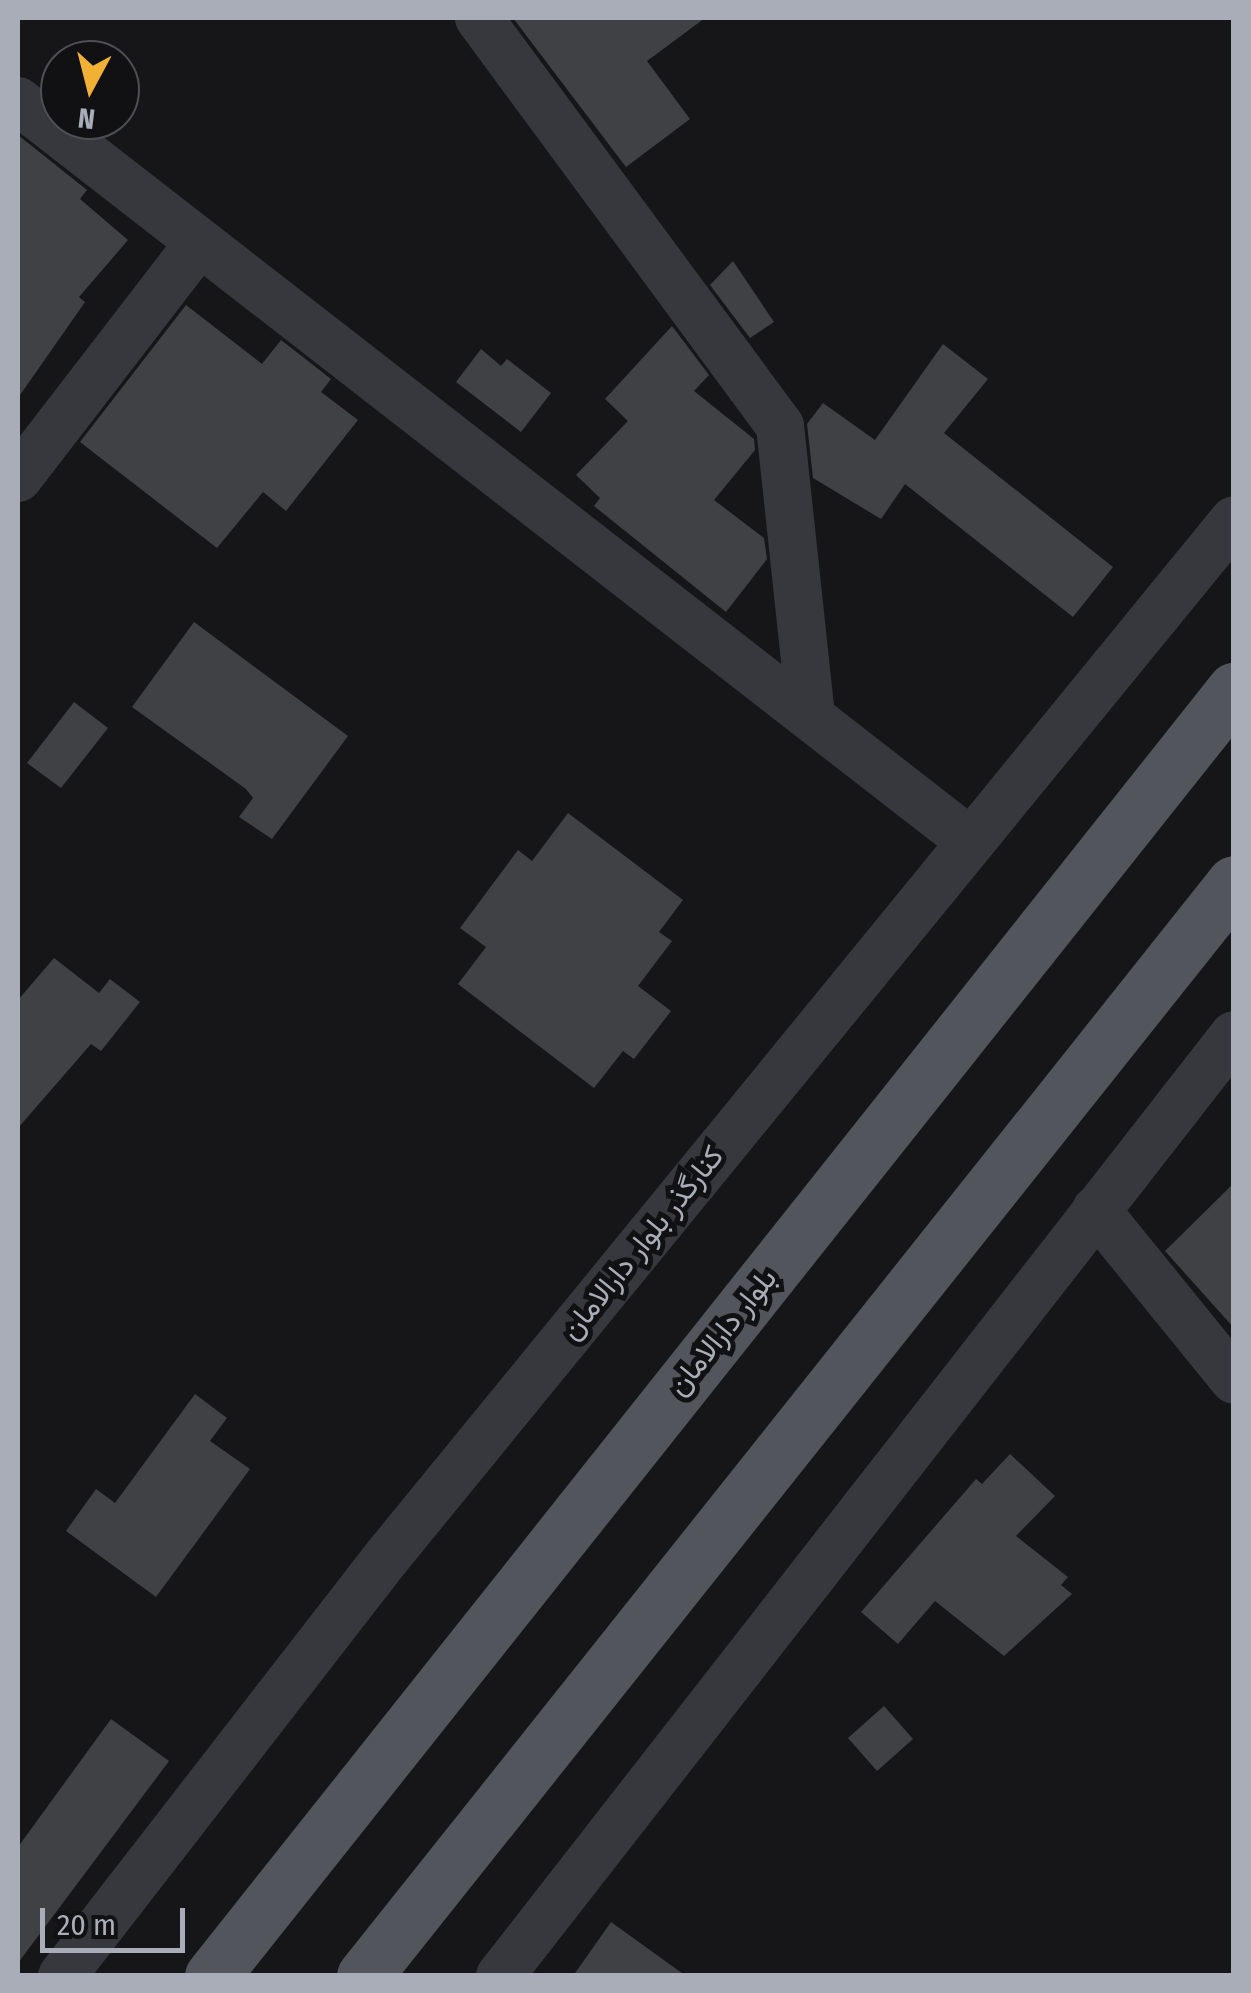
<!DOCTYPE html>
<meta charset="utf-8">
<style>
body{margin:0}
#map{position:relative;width:1251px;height:1993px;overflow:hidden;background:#161618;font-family:"Fira Sans Condensed",Vazirmatn,sans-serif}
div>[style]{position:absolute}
.building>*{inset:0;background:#404145}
.minor>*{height:48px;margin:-24px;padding:0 24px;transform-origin:24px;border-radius:24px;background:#37383d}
.major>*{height:55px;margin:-27.5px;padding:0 27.5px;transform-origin:27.5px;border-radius:27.5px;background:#53555c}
span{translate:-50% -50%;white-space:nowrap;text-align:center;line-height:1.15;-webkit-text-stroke:10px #111113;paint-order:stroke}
.street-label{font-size:30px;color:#a8adb8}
.frame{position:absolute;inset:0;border:20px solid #a8adb8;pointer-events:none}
.north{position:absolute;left:40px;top:40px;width:100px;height:100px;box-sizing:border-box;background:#111113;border:2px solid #4d4f55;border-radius:50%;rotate:187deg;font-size:28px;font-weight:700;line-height:40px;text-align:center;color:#a8adb8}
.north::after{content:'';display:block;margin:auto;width:35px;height:45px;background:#f2b134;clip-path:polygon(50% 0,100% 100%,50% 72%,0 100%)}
.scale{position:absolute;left:40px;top:1908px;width:145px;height:45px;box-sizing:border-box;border:5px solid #a8adb8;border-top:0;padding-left:12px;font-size:30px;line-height:35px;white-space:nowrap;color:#a8adb8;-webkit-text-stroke:8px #111113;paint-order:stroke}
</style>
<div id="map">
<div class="building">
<div style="clip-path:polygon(513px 18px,705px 18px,647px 61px,690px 119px,626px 167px)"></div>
<div style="clip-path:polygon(18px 135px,87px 190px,80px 199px,128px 240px,79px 297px,85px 302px,18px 398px)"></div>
<div style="clip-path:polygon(733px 261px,774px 322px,750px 338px,710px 285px)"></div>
<div style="clip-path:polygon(186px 305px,262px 364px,281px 340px,331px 379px,321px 392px,358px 420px,286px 511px,263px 492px,217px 548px,80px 442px)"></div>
<div style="clip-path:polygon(672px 326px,709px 375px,694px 391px,754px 439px,755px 450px,714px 500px,764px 538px,767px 559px,726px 612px,594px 506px,600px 498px,576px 475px,628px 421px,605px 399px)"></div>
<div style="clip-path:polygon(943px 344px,988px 379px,944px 433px,1113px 567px,1073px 617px,905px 484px,881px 519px,813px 478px,807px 424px,823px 403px,875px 440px)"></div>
<div style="clip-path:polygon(481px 349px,501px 366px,507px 359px,551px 393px,521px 432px,456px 382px)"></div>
<div style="clip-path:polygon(194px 622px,348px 736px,272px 839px,239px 817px,253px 798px,246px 789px,132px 707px)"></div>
<div style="clip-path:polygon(74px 702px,108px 728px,61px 788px,27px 763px)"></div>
<div style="clip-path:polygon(568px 813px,683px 900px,659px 932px,672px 941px,638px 986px,671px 1011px,634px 1059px,623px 1051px,594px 1088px,458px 984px,486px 947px,460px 928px,518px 850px,532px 861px)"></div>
<div style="clip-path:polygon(54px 958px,99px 993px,110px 979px,140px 1002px,101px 1051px,91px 1044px,18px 1128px,18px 1000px)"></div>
<div style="clip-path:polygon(1234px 1183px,1234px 1328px,1165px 1251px)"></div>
<div style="clip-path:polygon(195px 1394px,227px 1418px,210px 1441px,250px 1469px,156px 1597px,66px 1531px,96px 1489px,115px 1503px)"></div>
<div style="clip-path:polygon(1010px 1454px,1055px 1496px,1016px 1536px,1068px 1577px,1061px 1585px,1072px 1594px,1004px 1656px,935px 1601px,898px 1644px,861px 1612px,976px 1479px,982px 1484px)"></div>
<div style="clip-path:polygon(884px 1706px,913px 1739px,877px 1771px,848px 1738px)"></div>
<div style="clip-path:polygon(111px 1719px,169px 1761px,18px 1963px,18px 1847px)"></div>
<div style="clip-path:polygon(611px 1922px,686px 1976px,573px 1976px)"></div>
</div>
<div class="minor">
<div style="left:479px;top:18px;width:507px;rotate:53.58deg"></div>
<div style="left:780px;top:426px;width:291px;rotate:83.9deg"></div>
<div style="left:18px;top:101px;width:1206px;rotate:37.86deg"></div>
<div style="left:18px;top:478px;width:297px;rotate:-52.4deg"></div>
<div style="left:1096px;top:1210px;width:219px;rotate:50.9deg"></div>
<div style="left:62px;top:1976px;width:529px;rotate:-52.22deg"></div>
<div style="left:386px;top:1558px;width:1340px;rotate:-50.75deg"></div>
<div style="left:500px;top:1976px;width:1193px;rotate:-52.05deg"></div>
</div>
<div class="major">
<div style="left:212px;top:1976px;width:1643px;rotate:-51.53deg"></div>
<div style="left:364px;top:1976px;width:1397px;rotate:-51.48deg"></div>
</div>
<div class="street-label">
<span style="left:642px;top:1243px;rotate:-51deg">کنارگذر بلوار دارالامان</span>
<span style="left:722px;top:1332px;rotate:-51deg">بلوار دارالامان</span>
</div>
<div class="frame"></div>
<div class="north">N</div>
<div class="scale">20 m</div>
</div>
